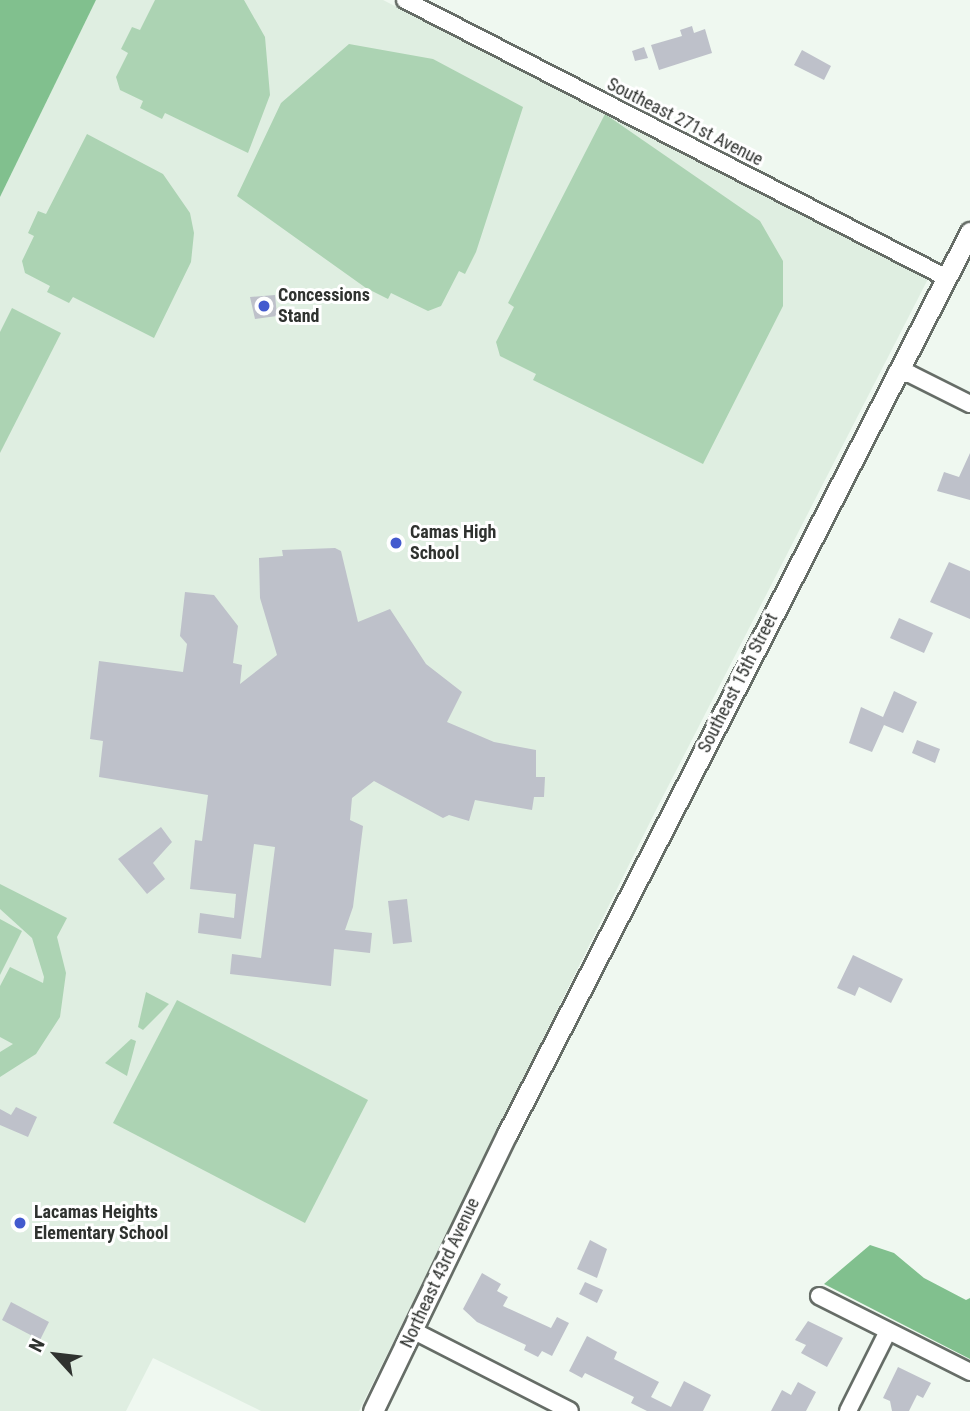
<!DOCTYPE html>
<style>
body{margin:0}
#map{position:relative;width:970px;height:1411px;overflow:hidden;background:#eff8f0;font-family:"Roboto Condensed",sans-serif}
div>[style]{position:absolute}
.built>*{inset:0;background:#dfeee1}
.green>*{inset:0;background:#acd3b3}
.forest>*{inset:0;background:#81c08e}
.building>*{inset:0;background:#bec1ca}
.roads{filter:drop-shadow(2px 0 #666d67) drop-shadow(-2px 0 #666d67) drop-shadow(0 2px #666d67) drop-shadow(0 -2px #666d67)}
.minor>*{height:16px;margin:-8px;padding:0 8px;transform-origin:8px;border-radius:8px;background:#fff}
.tertiary>*{height:19px;margin:-9.5px;padding:0 9.5px;transform-origin:9.5px;border-radius:9.5px;background:#fff}
.dots>*{width:19px;height:19px;translate:-50% -50%;box-sizing:border-box;border:4px solid #fff;border-radius:50%}
span{translate:-50% -50%;white-space:nowrap;text-align:center;line-height:1.15;-webkit-text-stroke:6px #fff;paint-order:stroke}
.street-label{font-size:18px;color:#2f322f}
.poi-label{font-size:18px;color:#2f322f;font-weight:700}
.left{translate:0 -50%;text-align:left}
.north{position:absolute;left:21px;top:1320px;width:70px;height:70px;-webkit-text-stroke:5px #fff;paint-order:stroke;rotate:297deg;font-size:19px;font-weight:700;line-height:28px;text-align:center;color:#2f322f}
.north::after{content:'';display:block;margin:auto;width:24px;height:32px;background:#2f322f;clip-path:polygon(50% 0,100% 100%,50% 72%,0 100%)}
</style>
<div id="map">
<div class="built">
<div style="clip-path:polygon(96px 0,383px 0,929px 277px,657px 808px,359px 1411px,261px 1411px,153px 1358px,126px 1411px,0 1411px,0 197px)"></div>
</div>
<div class="green">
<div style="clip-path:polygon(155px 0,244px 0,265px 37px,270px 95px,248px 153px,165px 113px,162px 119px,140px 108px,143px 101px,120px 90px,116px 77px,128px 53px,121px 49px,132px 27px,140px 30px)"></div>
<div style="clip-path:polygon(349px 44px,433px 59px,523px 107px,476px 252px,465px 274px,459px 271px,441px 306px,428px 311px,391px 293px,388px 299px,366px 288px,237px 196px,281px 103px)"></div>
<div style="clip-path:polygon(605px 114px,760px 221px,783px 261px,783px 306px,703px 464px,533px 380px,536px 374px,500px 356px,496px 342px,514px 307px,508px 303px)"></div>
<div style="clip-path:polygon(87px 134px,163px 174px,190px 213px,194px 233px,191px 262px,154px 338px,73px 297px,69px 303px,47px 292px,50px 286px,25px 273px,22px 261px,34px 236px,28px 233px,38px 211px,46px 214px)"></div>
<div style="clip-path:polygon(12px 308px,61px 333px,0 453px,0 332px)"></div>
<div style="clip-path:polygon(0 884px,67px 918px,57px 937px,66px 973px,60px 1017px,36px 1054px,0 1077px,0 1052px,13px 1044px,0 1037px,0 986px,10px 967px,43px 983px,44px 977px,32px 938px,0 909px)"></div>
<div style="clip-path:polygon(0 919px,22px 931px,0 975px)"></div>
<div style="clip-path:polygon(146px 992px,169px 1004px,143px 1030px,138px 1027px)"></div>
<div style="clip-path:polygon(177px 1000px,368px 1100px,305px 1223px,113px 1123px)"></div>
<div style="clip-path:polygon(131px 1039px,136px 1041px,127px 1076px,105px 1063px)"></div>
</div>
<div class="forest">
<div style="clip-path:polygon(0 0,96px 0,0 197px)"></div>
<div style="clip-path:polygon(870px 1245px,894px 1253px,924px 1278px,966px 1300px,970px 1298px,970px 1359px,824px 1284px)"></div>
</div>
<div class="building">
<div style="clip-path:polygon(692px 26px,694px 33px,705px 29px,712px 53px,659px 70px,651px 45px,682px 36px,680px 30px)"></div>
<div style="clip-path:polygon(644px 47px,648px 58px,635px 61px,632px 51px)"></div>
<div style="clip-path:polygon(802px 50px,831px 66px,824px 80px,794px 65px)"></div>
<div style="clip-path:polygon(275px 295px,277px 316px,255px 319px,250px 297px)"></div>
<div style="clip-path:polygon(970px 453px,970px 500px,937px 491px,944px 472px,959px 477px)"></div>
<div style="clip-path:polygon(335px 548px,341px 551px,358px 622px,390px 609px,426px 664px,462px 692px,447px 722px,494px 742px,536px 750px,536px 777px,545px 777px,544px 797px,534px 797px,532px 810px,475px 800px,469px 821px,449px 815px,443px 818px,374px 781px,352px 798px,350px 820px,363px 826px,353px 907px,345px 930px,372px 933px,370px 953px,334px 949px,331px 986px,230px 974px,232px 954px,261px 958px,275px 847px,254px 844px,241px 939px,198px 933px,200px 913px,234px 918px,236px 894px,190px 889px,195px 840px,202px 841px,208px 795px,99px 777px,103px 741px,90px 739px,99px 661px,183px 672px,187px 644px,180px 636px,185px 592px,214px 595px,238px 626px,233px 663px,242px 665px,240px 684px,277px 655px,260px 598px,259px 558px,283px 556px,282px 550px)"></div>
<div style="clip-path:polygon(949px 562px,970px 571px,970px 619px,930px 602px)"></div>
<div style="clip-path:polygon(899px 618px,933px 633px,924px 653px,890px 638px)"></div>
<div style="clip-path:polygon(894px 691px,917px 702px,903px 733px,884px 725px,872px 752px,849px 743px,861px 707px,883px 717px)"></div>
<div style="clip-path:polygon(917px 740px,940px 749px,935px 763px,912px 753px)"></div>
<div style="clip-path:polygon(161px 827px,172px 842px,153px 863px,165px 879px,147px 894px,118px 859px)"></div>
<div style="clip-path:polygon(407px 899px,412px 942px,393px 944px,388px 901px)"></div>
<div style="clip-path:polygon(853px 955px,903px 979px,891px 1003px,859px 987px,855px 996px,837px 988px)"></div>
<div style="clip-path:polygon(16px 1107px,37px 1117px,28px 1137px,0 1125px,0 1109px,11px 1115px)"></div>
<div style="clip-path:polygon(590px 1240px,607px 1249px,597px 1278px,577px 1269px)"></div>
<div style="clip-path:polygon(482px 1273px,501px 1284px,497px 1291px,508px 1297px,503px 1306px,551px 1328px,557px 1317px,569px 1323px,552px 1356px,542px 1351px,538px 1357px,524px 1350px,526px 1345px,477px 1322px,463px 1309px)"></div>
<div style="clip-path:polygon(585px 1282px,603px 1290px,597px 1303px,579px 1294px)"></div>
<div style="clip-path:polygon(11px 1302px,49px 1322px,40px 1340px,2px 1320px)"></div>
<div style="clip-path:polygon(808px 1321px,843px 1338px,827px 1367px,801px 1353px,806px 1345px,795px 1340px)"></div>
<div style="clip-path:polygon(587px 1336px,617px 1352px,614px 1359px,659px 1382px,651px 1397px,671px 1407px,684px 1381px,711px 1395px,703px 1411px,647px 1411px,631px 1403px,634px 1397px,585px 1373px,582px 1378px,569px 1371px)"></div>
<div style="clip-path:polygon(898px 1367px,931px 1383px,923px 1398px,917px 1395px,909px 1411px,892px 1411px,890px 1401px,883px 1398px)"></div>
<div style="clip-path:polygon(798px 1382px,816px 1392px,806px 1411px,771px 1411px,782px 1390px,791px 1395px)"></div>
</div>
<div class="roads">
<div class="minor">
<div style="left:405px;top:0;width:609px;rotate:27.15deg"></div>
<div style="left:896px;top:374px;width:14px"></div>
<div style="left:910px;top:374px;width:67px;rotate:26.6deg"></div>
<div style="left:819px;top:1296px;width:169px;rotate:26.7deg"></div>
<div style="left:414px;top:1331px;width:175px;rotate:27.1deg"></div>
<div style="left:848px;top:1411px;width:89px;rotate:-63.4deg"></div>
</div>
<div class="tertiary">
<div style="left:373px;top:1411px;width:308px;rotate:-64.2deg"></div>
<div style="left:507px;top:1134px;width:1014px;rotate:-62.83deg"></div>
</div>
</div>
<div class="dots">
<div style="left:264px;top:306px;background:#435ace"></div>
<div style="left:396px;top:543px;background:#435ace"></div>
<div style="left:20px;top:1223px;background:#435ace"></div>
</div>
<div class="street-label">
<span style="left:685px;top:122px;rotate:27deg">Southeast 271st Avenue</span>
<span style="left:738px;top:683px;rotate:-63deg">Southeast 15th Street</span>
<span style="left:440px;top:1273px;rotate:-65deg">Northeast 43rd Avenue</span>
</div>
<div class="poi-label">
<span class="left" style="left:278px;top:306px">Concessions<br>Stand</span>
<span class="left" style="left:410px;top:543px">Camas High<br>School</span>
<span class="left" style="left:34px;top:1223px">Lacamas Heights<br>Elementary School</span>
</div>
<div class="north">N</div>
</div>
